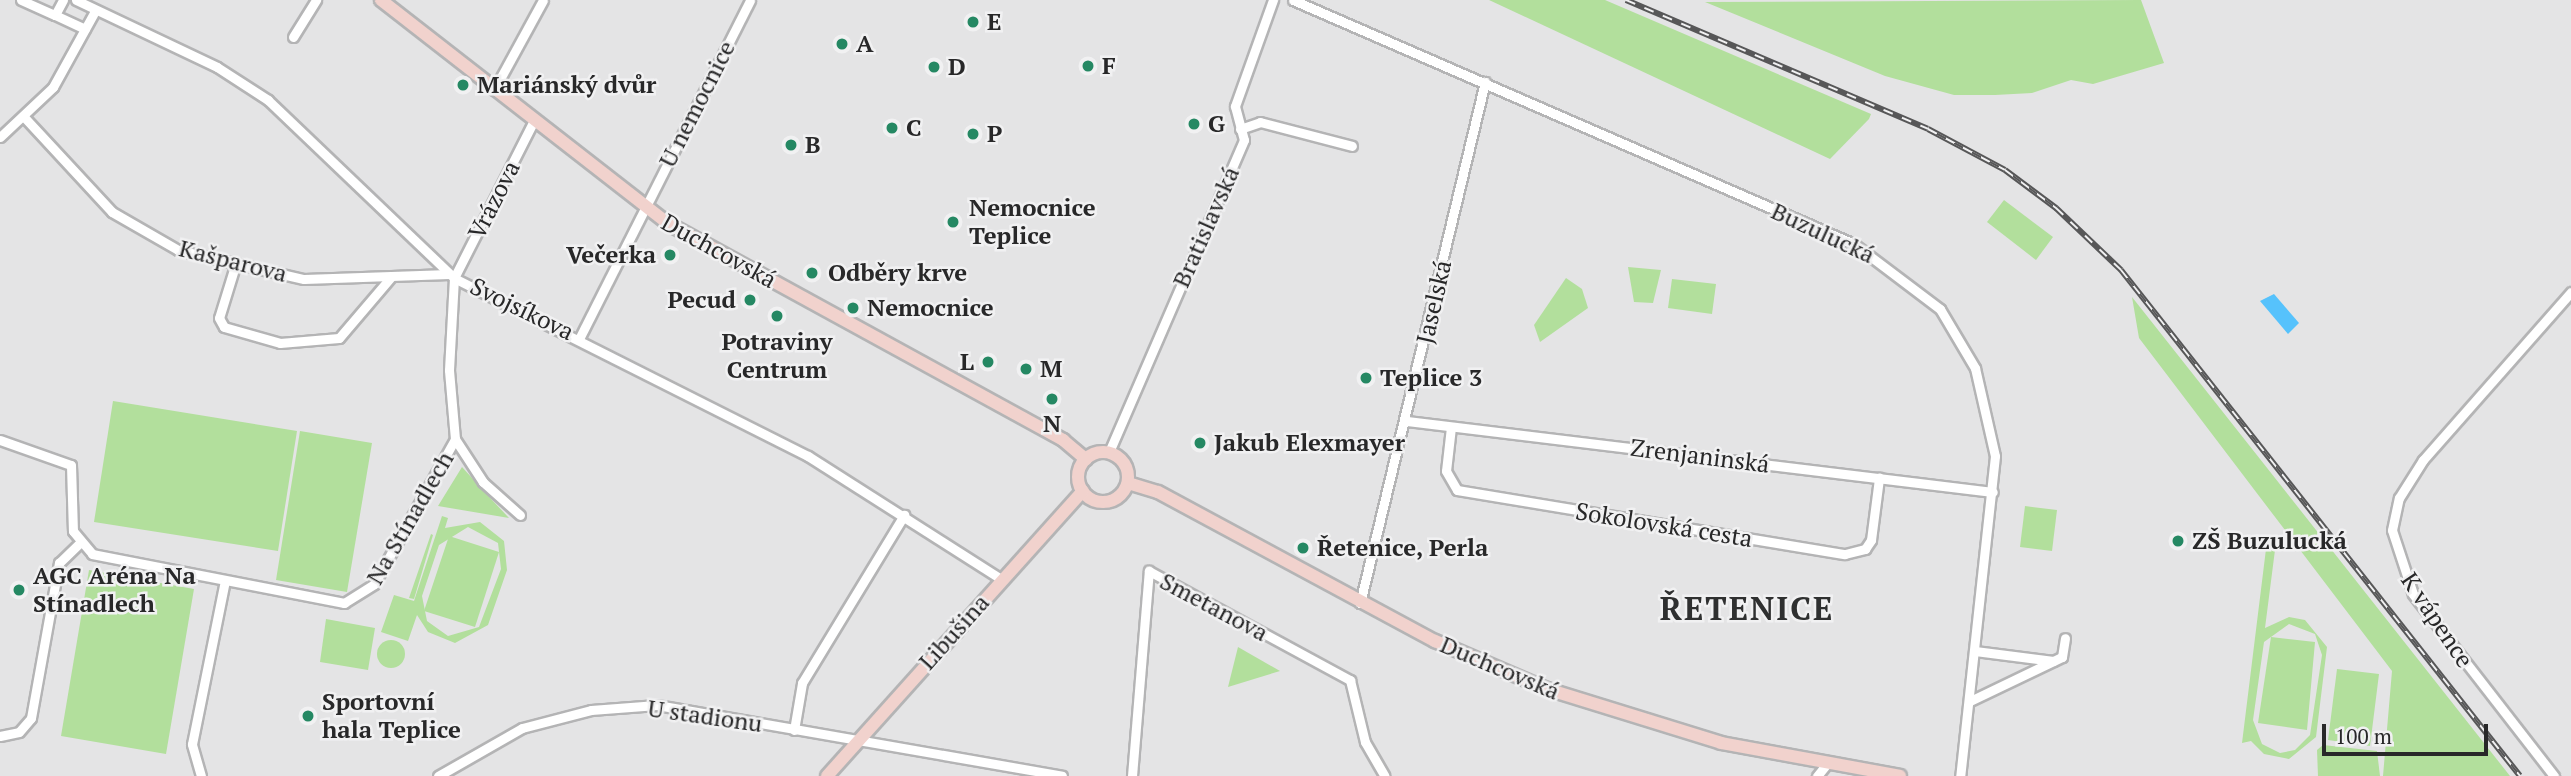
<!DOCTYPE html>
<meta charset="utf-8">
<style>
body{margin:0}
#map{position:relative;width:2571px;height:776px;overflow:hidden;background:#e4e4e5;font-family:"PT Serif",serif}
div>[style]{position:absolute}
.green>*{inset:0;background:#b2df9c}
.round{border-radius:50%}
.water>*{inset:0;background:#56c2fc}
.roads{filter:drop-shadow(2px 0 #b4b4b5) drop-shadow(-2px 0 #b4b4b5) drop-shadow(0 2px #b4b4b5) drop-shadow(0 -2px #b4b4b5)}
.street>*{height:9px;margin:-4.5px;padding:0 4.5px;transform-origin:4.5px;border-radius:4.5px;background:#fff}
.secondary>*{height:12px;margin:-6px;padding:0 6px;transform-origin:6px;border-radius:6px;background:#f1d2cd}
.secondary>.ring{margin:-6px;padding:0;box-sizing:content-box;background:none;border:12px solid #f1d2cd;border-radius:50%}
.rail>*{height:6px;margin-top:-3px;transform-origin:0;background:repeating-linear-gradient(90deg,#f1f1f2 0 10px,#575758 0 20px);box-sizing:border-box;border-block:2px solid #575758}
.dots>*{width:19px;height:19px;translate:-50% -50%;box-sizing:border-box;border:4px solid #f1f1f2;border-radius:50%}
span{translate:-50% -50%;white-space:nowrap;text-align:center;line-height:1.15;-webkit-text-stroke:5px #f1f1f2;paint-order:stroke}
.poi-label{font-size:24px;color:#282829;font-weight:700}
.left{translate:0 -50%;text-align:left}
.right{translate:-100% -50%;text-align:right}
.street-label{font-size:24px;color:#282829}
.district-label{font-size:32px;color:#2f3030;font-weight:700;letter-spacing:2px}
.scale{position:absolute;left:2322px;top:724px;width:166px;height:32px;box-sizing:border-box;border:4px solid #282829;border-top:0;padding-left:9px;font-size:21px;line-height:24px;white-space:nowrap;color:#282829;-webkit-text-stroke:5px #f1f1f2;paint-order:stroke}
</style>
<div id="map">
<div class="green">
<div style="clip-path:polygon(1489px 0,1605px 0,1871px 114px,1869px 119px,1830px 159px)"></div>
<div style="clip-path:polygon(2141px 0,2164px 63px,2093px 84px,2071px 80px,2032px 93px,1995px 95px,1954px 95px,1885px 76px,1705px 2px)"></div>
<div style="clip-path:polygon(2004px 200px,2053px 237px,2036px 260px,1987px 222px)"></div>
<div style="clip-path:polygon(1628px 267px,1661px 270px,1653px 303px,1634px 302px)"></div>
<div style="clip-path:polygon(1566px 278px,1582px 289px,1588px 308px,1540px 342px,1534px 325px)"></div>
<div style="clip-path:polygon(1672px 279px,1716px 284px,1712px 314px,1668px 308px)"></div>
<div style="clip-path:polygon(2132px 297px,2260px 459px,2510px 776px,2383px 776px,2392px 671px,2139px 338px)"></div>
<div style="clip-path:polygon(113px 401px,297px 431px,278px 551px,94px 522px)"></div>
<div style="clip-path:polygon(300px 431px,372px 443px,347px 592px,276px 580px)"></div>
<div style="clip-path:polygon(462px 467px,493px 501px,509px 518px,438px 506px)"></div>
<div style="clip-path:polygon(2025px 506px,2057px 510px,2052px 551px,2020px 547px)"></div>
<div style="clip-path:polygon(evenodd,442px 516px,448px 518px,445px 528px,480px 522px,504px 541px,507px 570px,488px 625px,455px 643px,428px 632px,417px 615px,408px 641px,381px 632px,394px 595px,414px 601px,442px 516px,468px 527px,498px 543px,501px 569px,479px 627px,448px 636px,427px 621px,422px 596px,439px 545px,468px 527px)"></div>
<div style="clip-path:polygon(431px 534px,433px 535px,414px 599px,409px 598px)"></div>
<div style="clip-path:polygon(449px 536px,499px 552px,475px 627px,424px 611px)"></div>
<div style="clip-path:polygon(evenodd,2266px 549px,2275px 550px,2265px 628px,2289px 617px,2305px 620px,2327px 647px,2316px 737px,2289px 759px,2264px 754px,2251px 741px,2242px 743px,2266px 549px,2289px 624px,2315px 634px,2322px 655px,2310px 735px,2295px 750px,2280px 753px,2262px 744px,2253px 720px,2264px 642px,2289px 624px)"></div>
<div style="clip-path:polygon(89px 570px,194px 589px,166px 754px,61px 736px)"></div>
<div style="clip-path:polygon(326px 619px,375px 628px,368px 670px,320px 662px)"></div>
<div style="clip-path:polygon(2271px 637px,2315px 642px,2307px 730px,2258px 723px)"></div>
<div class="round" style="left:377px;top:640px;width:28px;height:28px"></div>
<div style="clip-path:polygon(1238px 647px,1280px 671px,1228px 687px)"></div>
<div style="clip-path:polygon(2337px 669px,2379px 674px,2370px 746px,2328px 740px)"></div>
<div style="clip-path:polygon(2323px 745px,2377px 751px,2380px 776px,2318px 776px,2317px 750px)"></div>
</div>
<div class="water">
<div style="clip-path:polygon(2274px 294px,2299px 323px,2288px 334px,2260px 301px)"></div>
</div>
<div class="roads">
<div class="street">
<div style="left:21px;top:0;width:37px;rotate:24deg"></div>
<div style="left:55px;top:15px;width:17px;rotate:-62deg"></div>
<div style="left:76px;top:0;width:156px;rotate:25.4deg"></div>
<div style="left:217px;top:67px;width:61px;rotate:32.9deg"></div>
<div style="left:268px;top:100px;width:257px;rotate:43.7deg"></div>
<div style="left:454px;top:278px;width:396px;rotate:26.7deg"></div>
<div style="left:808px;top:456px;width:229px;rotate:32.5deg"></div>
<div style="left:1293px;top:0;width:612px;rotate:23.51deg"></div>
<div style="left:1854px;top:244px;width:108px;rotate:37.1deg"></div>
<div style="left:1940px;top:309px;width:69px;rotate:59.3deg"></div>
<div style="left:1975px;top:368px;width:90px;rotate:77.2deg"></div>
<div style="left:1995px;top:456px;width:322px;rotate:96.2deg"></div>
<div style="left:55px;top:15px;width:33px;rotate:25deg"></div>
<div style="left:293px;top:37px;width:44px;rotate:-58.1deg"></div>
<div style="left:494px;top:90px;width:102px;rotate:-61.4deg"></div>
<div style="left:25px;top:118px;width:128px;rotate:47.2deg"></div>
<div style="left:112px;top:212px;width:76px;rotate:29.9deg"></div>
<div style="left:178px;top:250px;width:129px;rotate:13deg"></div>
<div style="left:304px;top:279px;width:145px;rotate:-2deg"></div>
<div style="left:1240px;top:129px;width:21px;rotate:-19deg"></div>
<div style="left:1260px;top:122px;width:95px;rotate:14.6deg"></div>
<div style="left:0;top:137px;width:73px;rotate:-43.3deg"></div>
<div style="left:53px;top:87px;width:87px;rotate:-61.1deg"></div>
<div style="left:235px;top:266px;width:54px;rotate:107.1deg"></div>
<div style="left:219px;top:318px;width:10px;rotate:61deg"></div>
<div style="left:224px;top:327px;width:58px;rotate:15.9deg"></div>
<div style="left:280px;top:343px;width:59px;rotate:-4.8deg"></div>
<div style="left:339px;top:338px;width:80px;rotate:-49.6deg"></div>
<div style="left:580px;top:337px;width:377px;rotate:-63.2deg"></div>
<div style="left:1407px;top:421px;width:590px;rotate:6.91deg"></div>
<div style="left:1451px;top:427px;width:44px;rotate:96.5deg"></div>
<div style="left:1446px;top:471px;width:22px;rotate:60deg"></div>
<div style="left:1457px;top:490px;width:393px;rotate:9.4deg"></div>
<div style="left:1845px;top:554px;width:21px;rotate:-14deg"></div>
<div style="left:1865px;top:549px;width:11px;rotate:-56deg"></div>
<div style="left:1871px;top:540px;width:63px;rotate:-82.6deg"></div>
<div style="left:0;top:440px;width:75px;rotate:19.4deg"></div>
<div style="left:71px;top:465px;width:66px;rotate:88.3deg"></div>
<div style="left:73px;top:531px;width:30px;rotate:50deg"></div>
<div style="left:92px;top:554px;width:257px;rotate:11deg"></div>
<div style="left:344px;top:603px;width:36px;rotate:-32deg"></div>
<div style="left:374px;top:584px;width:166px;rotate:-60.8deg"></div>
<div style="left:1109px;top:452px;width:340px;rotate:-66.6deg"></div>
<div style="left:1244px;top:140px;width:35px;rotate:-105deg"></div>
<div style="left:1235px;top:106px;width:113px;rotate:-70.3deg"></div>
<div style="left:520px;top:515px;width:50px;rotate:-138.3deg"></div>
<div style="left:483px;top:482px;width:51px;rotate:-123.1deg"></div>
<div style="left:455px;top:439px;width:69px;rotate:-95deg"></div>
<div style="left:449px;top:370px;width:92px;rotate:-86.9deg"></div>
<div style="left:454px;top:278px;width:175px;rotate:-63.1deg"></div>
<div style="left:1360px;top:603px;width:536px;rotate:-76.51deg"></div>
<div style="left:1975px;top:651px;width:79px;rotate:7.3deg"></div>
<div style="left:1970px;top:701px;width:102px;rotate:-25.6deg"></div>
<div style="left:2062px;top:657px;width:19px;rotate:-81deg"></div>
<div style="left:794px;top:730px;width:48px;rotate:-80.3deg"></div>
<div style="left:802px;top:683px;width:197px;rotate:-58.7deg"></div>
<div style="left:0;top:736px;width:19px;rotate:-12deg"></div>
<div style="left:19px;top:732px;width:18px;rotate:-49deg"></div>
<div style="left:31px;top:718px;width:158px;rotate:-79.8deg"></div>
<div style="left:59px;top:563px;width:28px;rotate:-44deg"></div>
<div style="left:201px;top:776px;width:33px;rotate:-106deg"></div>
<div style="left:192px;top:744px;width:166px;rotate:-78.6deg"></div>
<div style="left:438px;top:776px;width:97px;rotate:-29.7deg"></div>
<div style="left:522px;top:728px;width:71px;rotate:-14.6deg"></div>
<div style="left:591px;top:710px;width:66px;rotate:-4.3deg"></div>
<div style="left:657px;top:705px;width:411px;rotate:9.9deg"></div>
<div style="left:1132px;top:776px;width:206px;rotate:-85.3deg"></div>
<div style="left:1149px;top:571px;width:229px;rotate:28.5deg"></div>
<div style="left:1350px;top:680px;width:64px;rotate:76.4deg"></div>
<div style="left:1365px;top:742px;width:39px;rotate:60deg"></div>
<div style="left:1817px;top:776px;width:13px;rotate:-51deg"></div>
<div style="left:2554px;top:776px;width:230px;rotate:-127.8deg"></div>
<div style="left:2413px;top:594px;width:67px;rotate:-108.2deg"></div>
<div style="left:2392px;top:530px;width:33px;rotate:-78deg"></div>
<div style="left:2399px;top:498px;width:45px;rotate:-57.7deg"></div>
<div style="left:2423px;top:460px;width:224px;rotate:-48.6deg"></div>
</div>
<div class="secondary">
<div style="left:381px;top:0;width:363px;rotate:37.9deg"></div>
<div style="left:667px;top:223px;width:452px;rotate:28.7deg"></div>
<div style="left:1063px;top:440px;width:30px;rotate:40deg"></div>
<div class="ring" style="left:1078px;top:452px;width:38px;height:38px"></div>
<div style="left:1128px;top:483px;width:31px;rotate:17deg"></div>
<div style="left:1158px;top:492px;width:315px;rotate:28.3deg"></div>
<div style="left:1435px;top:641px;width:122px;rotate:23.2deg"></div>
<div style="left:1547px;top:689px;width:182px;rotate:17.2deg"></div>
<div style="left:1721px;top:743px;width:182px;rotate:10.4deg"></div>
<div style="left:827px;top:776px;width:383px;rotate:-48.1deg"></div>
</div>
</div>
<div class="rail">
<div style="left:1626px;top:0;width:328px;rotate:23.1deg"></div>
<div style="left:1928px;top:129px;width:87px;rotate:28deg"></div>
<div style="left:2005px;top:170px;width:64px;rotate:36.7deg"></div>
<div style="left:2056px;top:208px;width:90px;rotate:43.6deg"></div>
<div style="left:2121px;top:270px;width:644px;rotate:51.74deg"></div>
</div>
<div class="dots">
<div style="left:973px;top:22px;background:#258863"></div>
<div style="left:842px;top:44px;background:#258863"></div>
<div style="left:1088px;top:66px;background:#258863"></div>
<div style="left:934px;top:67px;background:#258863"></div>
<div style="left:463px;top:85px;background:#258863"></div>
<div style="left:1194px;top:124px;background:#258863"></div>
<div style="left:892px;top:128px;background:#258863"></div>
<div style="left:973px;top:134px;background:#258863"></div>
<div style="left:791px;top:145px;background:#258863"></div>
<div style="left:953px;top:222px;background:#258863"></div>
<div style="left:670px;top:255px;background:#258863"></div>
<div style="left:812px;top:273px;background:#258863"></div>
<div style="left:750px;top:300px;background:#258863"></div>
<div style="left:853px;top:308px;background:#258863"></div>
<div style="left:777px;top:316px;background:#258863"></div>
<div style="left:988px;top:362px;background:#258863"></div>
<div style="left:1026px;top:369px;background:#258863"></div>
<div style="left:1366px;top:378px;background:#258863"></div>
<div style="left:1052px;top:399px;background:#258863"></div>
<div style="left:1200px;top:443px;background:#258863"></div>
<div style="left:2178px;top:541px;background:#258863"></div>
<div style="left:1303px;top:548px;background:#258863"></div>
<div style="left:19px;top:590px;background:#258863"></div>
<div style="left:308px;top:716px;background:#258863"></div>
</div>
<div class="poi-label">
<span class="left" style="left:987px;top:22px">E</span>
<span class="left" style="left:856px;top:44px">A</span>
<span class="left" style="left:1102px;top:66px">F</span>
<span class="left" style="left:948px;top:67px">D</span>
<span class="left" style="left:477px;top:85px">Mariánský dvůr</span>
<span class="left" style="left:1208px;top:124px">G</span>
<span class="left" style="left:906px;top:128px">C</span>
<span class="left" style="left:987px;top:134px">P</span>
<span class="left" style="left:805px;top:145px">B</span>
<span class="left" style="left:969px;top:222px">Nemocnice<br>Teplice</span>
<span class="right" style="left:656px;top:255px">Večerka</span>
<span class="left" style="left:828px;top:273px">Odběry krve</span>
<span class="right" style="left:736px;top:300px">Pecud</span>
<span class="left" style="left:867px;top:308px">Nemocnice</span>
<span style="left:777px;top:356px">Potraviny<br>Centrum</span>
<span class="right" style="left:974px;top:362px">L</span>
<span class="left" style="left:1040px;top:369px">M</span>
<span class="left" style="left:1380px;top:378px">Teplice 3</span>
<span style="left:1052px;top:424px">N</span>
<span class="left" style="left:1214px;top:443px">Jakub Elexmayer</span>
<span class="left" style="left:2192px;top:541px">ZŠ Buzulucká</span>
<span class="left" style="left:1317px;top:548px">Řetenice, Perla</span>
<span class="left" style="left:33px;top:590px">AGC Aréna Na<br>Stínadlech</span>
<span class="left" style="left:322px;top:716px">Sportovní<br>hala Teplice</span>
</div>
<div class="street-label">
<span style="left:697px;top:104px;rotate:-63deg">U nemocnice</span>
<span style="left:494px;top:200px;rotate:-63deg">Vrázova</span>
<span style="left:1206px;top:227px;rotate:-66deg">Bratislavská</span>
<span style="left:1823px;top:233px;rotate:25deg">Buzulucká</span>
<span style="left:719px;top:251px;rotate:29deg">Duchcovská</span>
<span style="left:233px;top:261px;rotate:14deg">Kašparova</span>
<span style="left:1434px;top:302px;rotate:-77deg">Jaselská</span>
<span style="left:522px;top:309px;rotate:26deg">Svojsíkova</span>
<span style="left:1700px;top:456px;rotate:7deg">Zrenjaninská</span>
<span style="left:410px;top:518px;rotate:-60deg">Na Stínadlech</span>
<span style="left:1664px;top:525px;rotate:9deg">Sokolovská cesta</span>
<span style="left:1214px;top:607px;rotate:28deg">Smetanova</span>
<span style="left:2437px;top:620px;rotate:56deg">K vápence</span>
<span style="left:954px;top:632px;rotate:-48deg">Libušina</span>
<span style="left:1500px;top:668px;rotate:23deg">Duchcovská</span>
<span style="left:705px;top:716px;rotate:8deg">U stadionu</span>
</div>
<div class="district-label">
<span style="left:1747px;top:608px">ŘETENICE</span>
</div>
<div class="scale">100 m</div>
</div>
